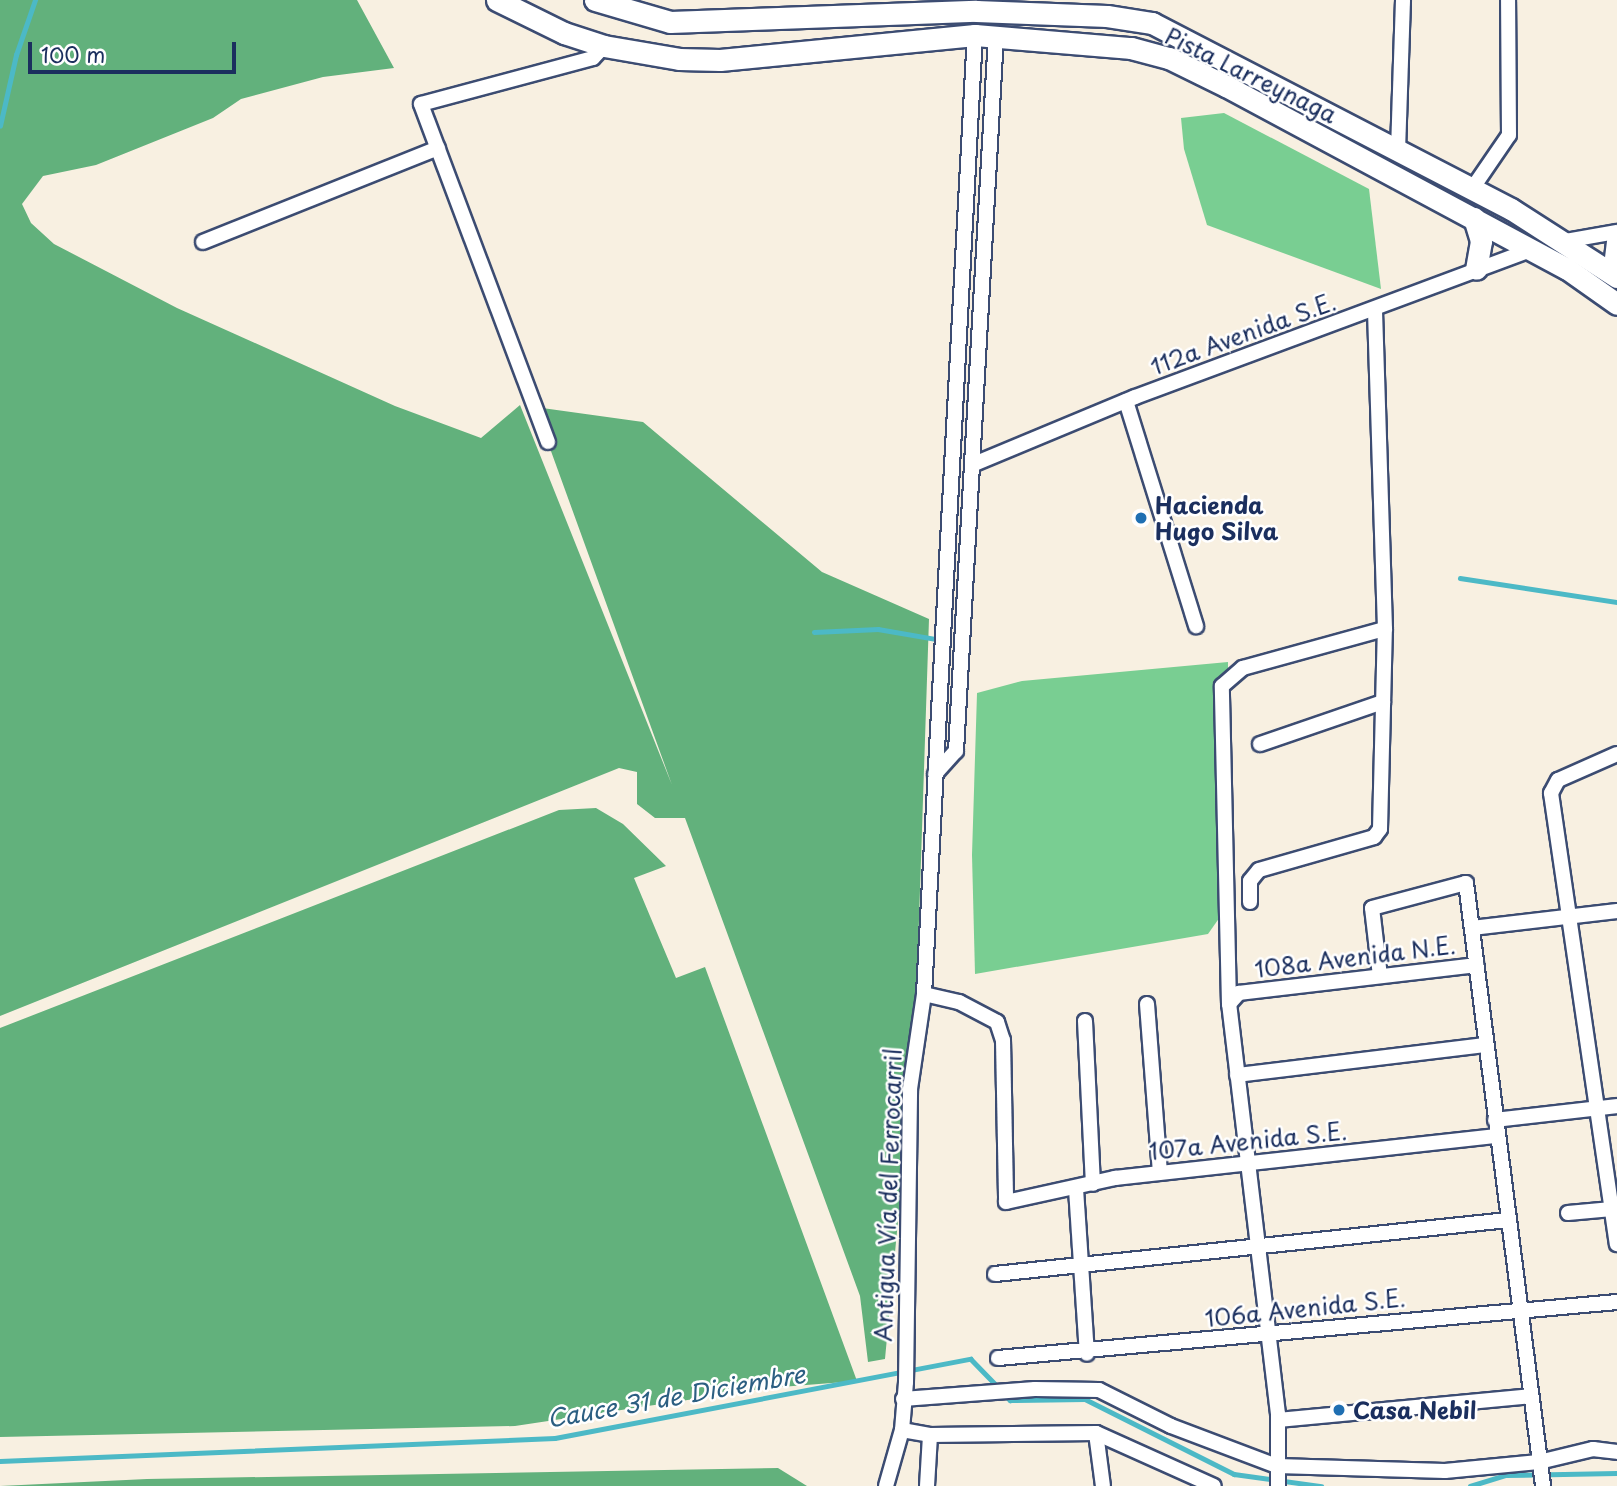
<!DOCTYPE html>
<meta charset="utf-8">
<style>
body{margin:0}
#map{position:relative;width:1617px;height:1486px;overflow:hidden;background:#f8f0e1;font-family:"Playpen Sans",sans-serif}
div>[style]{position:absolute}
.green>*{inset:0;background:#79ce92}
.forest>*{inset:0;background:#62b17c}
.stream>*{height:4.5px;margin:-2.25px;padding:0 2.25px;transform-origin:2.25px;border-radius:2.25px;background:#4cb9c6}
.roads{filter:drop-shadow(2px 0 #3c4c72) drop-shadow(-2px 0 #3c4c72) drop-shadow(0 2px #3c4c72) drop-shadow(0 -2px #3c4c72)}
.minor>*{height:14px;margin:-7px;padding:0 7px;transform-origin:7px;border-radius:7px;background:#fff}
.secondary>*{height:21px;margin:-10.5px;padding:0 10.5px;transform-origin:10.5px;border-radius:10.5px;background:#fff}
.dots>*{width:19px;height:19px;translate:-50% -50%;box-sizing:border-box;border:4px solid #fff;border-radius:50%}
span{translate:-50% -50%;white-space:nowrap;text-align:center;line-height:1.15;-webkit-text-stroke:5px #fff;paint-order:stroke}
.street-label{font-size:23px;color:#1b2f5e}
.poi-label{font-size:23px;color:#1b2f5e;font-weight:700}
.left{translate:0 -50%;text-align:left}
.water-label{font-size:24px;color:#2c5f82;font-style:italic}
.scale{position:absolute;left:28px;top:42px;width:208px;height:32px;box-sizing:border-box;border:4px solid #1b2f5e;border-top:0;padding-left:9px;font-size:21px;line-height:24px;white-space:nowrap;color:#1b2f5e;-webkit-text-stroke:5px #fff;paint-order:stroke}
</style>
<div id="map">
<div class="green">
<div style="clip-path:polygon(1224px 113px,1369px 189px,1381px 289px,1207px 225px,1184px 149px,1181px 118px)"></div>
<div style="clip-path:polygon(1228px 662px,1227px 907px,1208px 934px,975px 974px,972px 855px,977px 693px,1022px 681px)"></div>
</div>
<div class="forest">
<div style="clip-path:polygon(0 0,357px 0,394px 68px,323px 77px,241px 99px,213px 118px,96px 165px,43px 176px,22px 204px,31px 223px,54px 244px,177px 308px,395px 406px,481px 438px,520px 405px,672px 785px,535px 407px,643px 422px,822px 572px,929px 619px,915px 1040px,885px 1359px,868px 1362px,860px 1296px,685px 818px,655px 818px,637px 804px,637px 772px,619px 768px,0 1016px)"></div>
<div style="clip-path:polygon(596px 808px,623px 824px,666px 866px,634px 878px,676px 978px,705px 967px,857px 1381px,768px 1388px,515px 1426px,0 1437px,0 1028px,559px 810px)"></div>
<div style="clip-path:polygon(778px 1468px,807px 1486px,0 1486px,147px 1479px)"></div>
</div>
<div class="stream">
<div style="left:0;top:126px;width:73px;rotate:-77.3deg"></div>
<div style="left:16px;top:55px;width:58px;rotate:-70.9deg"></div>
<div style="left:1460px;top:578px;width:159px;rotate:8.7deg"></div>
<div style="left:814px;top:632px;width:64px;rotate:-2.7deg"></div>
<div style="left:878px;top:629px;width:59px;rotate:9.8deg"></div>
<div style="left:1006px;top:1396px;width:6px;rotate:45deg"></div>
<div style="left:1010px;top:1400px;width:75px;rotate:-0.8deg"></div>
<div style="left:1085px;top:1399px;width:167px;rotate:26.7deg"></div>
<div style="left:1234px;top:1474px;width:88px;rotate:7.9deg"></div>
<div style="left:0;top:1461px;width:555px;rotate:-2.37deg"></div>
<div style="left:555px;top:1438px;width:423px;rotate:-10.8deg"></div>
<div style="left:971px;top:1359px;width:39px;rotate:46deg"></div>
<div style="left:1470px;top:1486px;width:38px;rotate:-17deg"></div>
<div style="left:1506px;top:1475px;width:111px;rotate:-1deg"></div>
</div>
<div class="roads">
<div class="minor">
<div style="left:1398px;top:151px;width:151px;rotate:-88.1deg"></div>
<div style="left:1472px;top:189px;width:65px;rotate:-55.6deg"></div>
<div style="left:1509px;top:135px;width:135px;rotate:-90.4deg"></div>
<div style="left:203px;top:242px;width:253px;rotate:-21.8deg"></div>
<div style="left:1560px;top:242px;width:58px;rotate:-10deg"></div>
<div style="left:1126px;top:401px;width:236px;rotate:72.7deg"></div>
<div style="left:548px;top:442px;width:361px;rotate:-110.6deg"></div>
<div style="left:421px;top:104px;width:178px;rotate:-15deg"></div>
<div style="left:593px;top:58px;width:16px;rotate:-47deg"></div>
<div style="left:974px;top:464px;width:174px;rotate:-22.6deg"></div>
<div style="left:1135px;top:397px;width:426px;rotate:-20.4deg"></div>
<div style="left:1260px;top:744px;width:130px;rotate:-18.9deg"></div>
<div style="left:1617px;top:754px;width:64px;rotate:156.2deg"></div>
<div style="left:1558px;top:780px;width:15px;rotate:118deg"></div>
<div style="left:1551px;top:793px;width:456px;rotate:81.7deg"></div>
<div style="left:935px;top:774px;width:31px;rotate:-48deg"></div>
<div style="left:956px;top:751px;width:716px;rotate:-86.8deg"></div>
<div style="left:1250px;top:902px;width:21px;rotate:-90deg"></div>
<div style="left:1250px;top:881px;width:14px;rotate:-51deg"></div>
<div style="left:1259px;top:870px;width:120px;rotate:-16deg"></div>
<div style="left:1374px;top:837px;width:10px;rotate:-53deg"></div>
<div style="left:1380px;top:829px;width:200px;rotate:-88.6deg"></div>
<div style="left:1385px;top:629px;width:320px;rotate:-91.8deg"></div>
<div style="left:1472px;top:928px;width:146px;rotate:-6.7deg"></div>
<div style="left:1380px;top:976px;width:68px;rotate:-96.7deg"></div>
<div style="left:1372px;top:908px;width:97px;rotate:-14.9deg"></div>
<div style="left:1466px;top:883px;width:608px;rotate:82.72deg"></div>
<div style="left:924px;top:994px;width:36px;rotate:13deg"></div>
<div style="left:959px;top:1002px;width:43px;rotate:27.8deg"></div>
<div style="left:997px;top:1022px;width:19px;rotate:72deg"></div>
<div style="left:1003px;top:1040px;width:162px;rotate:88.9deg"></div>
<div style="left:1006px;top:1202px;width:112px;rotate:-12.4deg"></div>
<div style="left:1115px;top:1178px;width:384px;rotate:-6.3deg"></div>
<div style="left:1147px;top:1004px;width:169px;rotate:85.6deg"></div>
<div style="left:1229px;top:1004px;width:318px;rotate:-91.3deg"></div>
<div style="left:1222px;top:686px;width:28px;rotate:-41deg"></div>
<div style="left:1243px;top:668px;width:147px;rotate:-15.4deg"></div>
<div style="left:1085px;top:1021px;width:163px;rotate:87.2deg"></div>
<div style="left:1237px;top:1075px;width:251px;rotate:-6.9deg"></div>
<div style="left:1495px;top:1120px;width:123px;rotate:-6.5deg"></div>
<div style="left:1076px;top:1189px;width:165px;rotate:86.2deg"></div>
<div style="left:1568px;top:1213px;width:44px;rotate:-5.2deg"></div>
<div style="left:995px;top:1274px;width:516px;rotate:-6.01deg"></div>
<div style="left:998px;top:1358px;width:622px;rotate:-5.17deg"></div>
<div style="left:903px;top:1399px;width:132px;rotate:-4.3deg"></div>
<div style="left:1035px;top:1389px;width:64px;rotate:0.9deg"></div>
<div style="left:1099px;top:1390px;width:80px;rotate:26.6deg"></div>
<div style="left:1171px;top:1426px;width:113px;rotate:20.7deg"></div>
<div style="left:1277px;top:1466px;width:168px;rotate:1.7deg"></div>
<div style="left:1445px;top:1471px;width:94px;rotate:-5.5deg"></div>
<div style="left:1539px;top:1462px;width:56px;rotate:-13.5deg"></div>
<div style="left:1593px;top:1449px;width:24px;rotate:7deg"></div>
<div style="left:1278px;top:1420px;width:253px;rotate:-5.4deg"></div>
<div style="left:902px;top:1430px;width:28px;rotate:10deg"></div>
<div style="left:930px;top:1435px;width:166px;rotate:-0.7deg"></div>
<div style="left:1096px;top:1433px;width:129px;rotate:24.2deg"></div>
<div style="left:1096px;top:1433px;width:53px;rotate:82.5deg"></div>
<div style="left:886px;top:1486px;width:58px;rotate:-74.1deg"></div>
<div style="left:902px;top:1430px;width:48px;rotate:-85.2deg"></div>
<div style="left:906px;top:1382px;width:293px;rotate:-89.2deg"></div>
<div style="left:910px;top:1089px;width:96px;rotate:-81.6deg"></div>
<div style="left:924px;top:994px;width:960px;rotate:-86.96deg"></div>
<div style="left:927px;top:1486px;width:51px;rotate:-86.6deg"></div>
<div style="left:1278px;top:1486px;width:72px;rotate:-90deg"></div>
<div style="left:1278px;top:1414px;width:413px;rotate:-96.8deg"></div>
<div style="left:1229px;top:1004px;width:15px;rotate:-48deg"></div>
<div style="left:1239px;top:993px;width:239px;rotate:-6.7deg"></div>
</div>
<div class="secondary">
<div style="left:497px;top:0;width:75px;rotate:26.2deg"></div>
<div style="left:564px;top:33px;width:42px;rotate:18deg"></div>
<div style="left:604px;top:46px;width:76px;rotate:9.8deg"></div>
<div style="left:679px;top:59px;width:41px;rotate:1.4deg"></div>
<div style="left:720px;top:60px;width:256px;rotate:-5.6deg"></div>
<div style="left:975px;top:35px;width:157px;rotate:4.8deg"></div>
<div style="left:1131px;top:48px;width:39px;rotate:15deg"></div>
<div style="left:1169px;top:58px;width:64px;rotate:26.2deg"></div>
<div style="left:1226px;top:86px;width:386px;rotate:28.2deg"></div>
<div style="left:1566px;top:268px;width:62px;rotate:35.2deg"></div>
<div style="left:595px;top:0;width:78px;rotate:16.3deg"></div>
<div style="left:670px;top:22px;width:306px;rotate:-2.1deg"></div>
<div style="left:976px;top:11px;width:131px;rotate:2.2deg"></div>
<div style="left:1107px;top:16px;width:46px;rotate:8.8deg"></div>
<div style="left:1152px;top:23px;width:404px;rotate:27.4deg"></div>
<div style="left:1511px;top:209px;width:126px;rotate:32.7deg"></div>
<div style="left:1474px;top:218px;width:24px;rotate:73deg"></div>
<div style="left:1481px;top:241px;width:28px;rotate:100deg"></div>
<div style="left:1613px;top:274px;width:33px;rotate:-83deg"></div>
</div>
</div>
<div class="dots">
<div style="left:1141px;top:518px;background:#1f6fb2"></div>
<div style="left:1339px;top:1410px;background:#1f6fb2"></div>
</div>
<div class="street-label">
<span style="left:1251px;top:75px;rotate:26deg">Pista Larreynaga</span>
<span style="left:1243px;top:334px;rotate:-20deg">112a Avenida S.E.</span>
<span style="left:1355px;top:957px;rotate:-7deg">108a Avenida N.E.</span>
<span style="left:1248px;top:1141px;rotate:-6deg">107a Avenida S.E.</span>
<span style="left:888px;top:1195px;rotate:-88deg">Antigua Vía del Ferrocarril</span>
<span style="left:1305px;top:1308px;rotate:-6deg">106a Avenida S.E.</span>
</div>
<div class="poi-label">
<span class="left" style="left:1155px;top:518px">Hacienda<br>Hugo Silva</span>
<span class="left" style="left:1353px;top:1410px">Casa Nebil</span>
</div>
<div class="water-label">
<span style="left:676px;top:1396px;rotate:-10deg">Cauce 31 de Diciembre</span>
</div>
<div class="scale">100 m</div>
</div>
